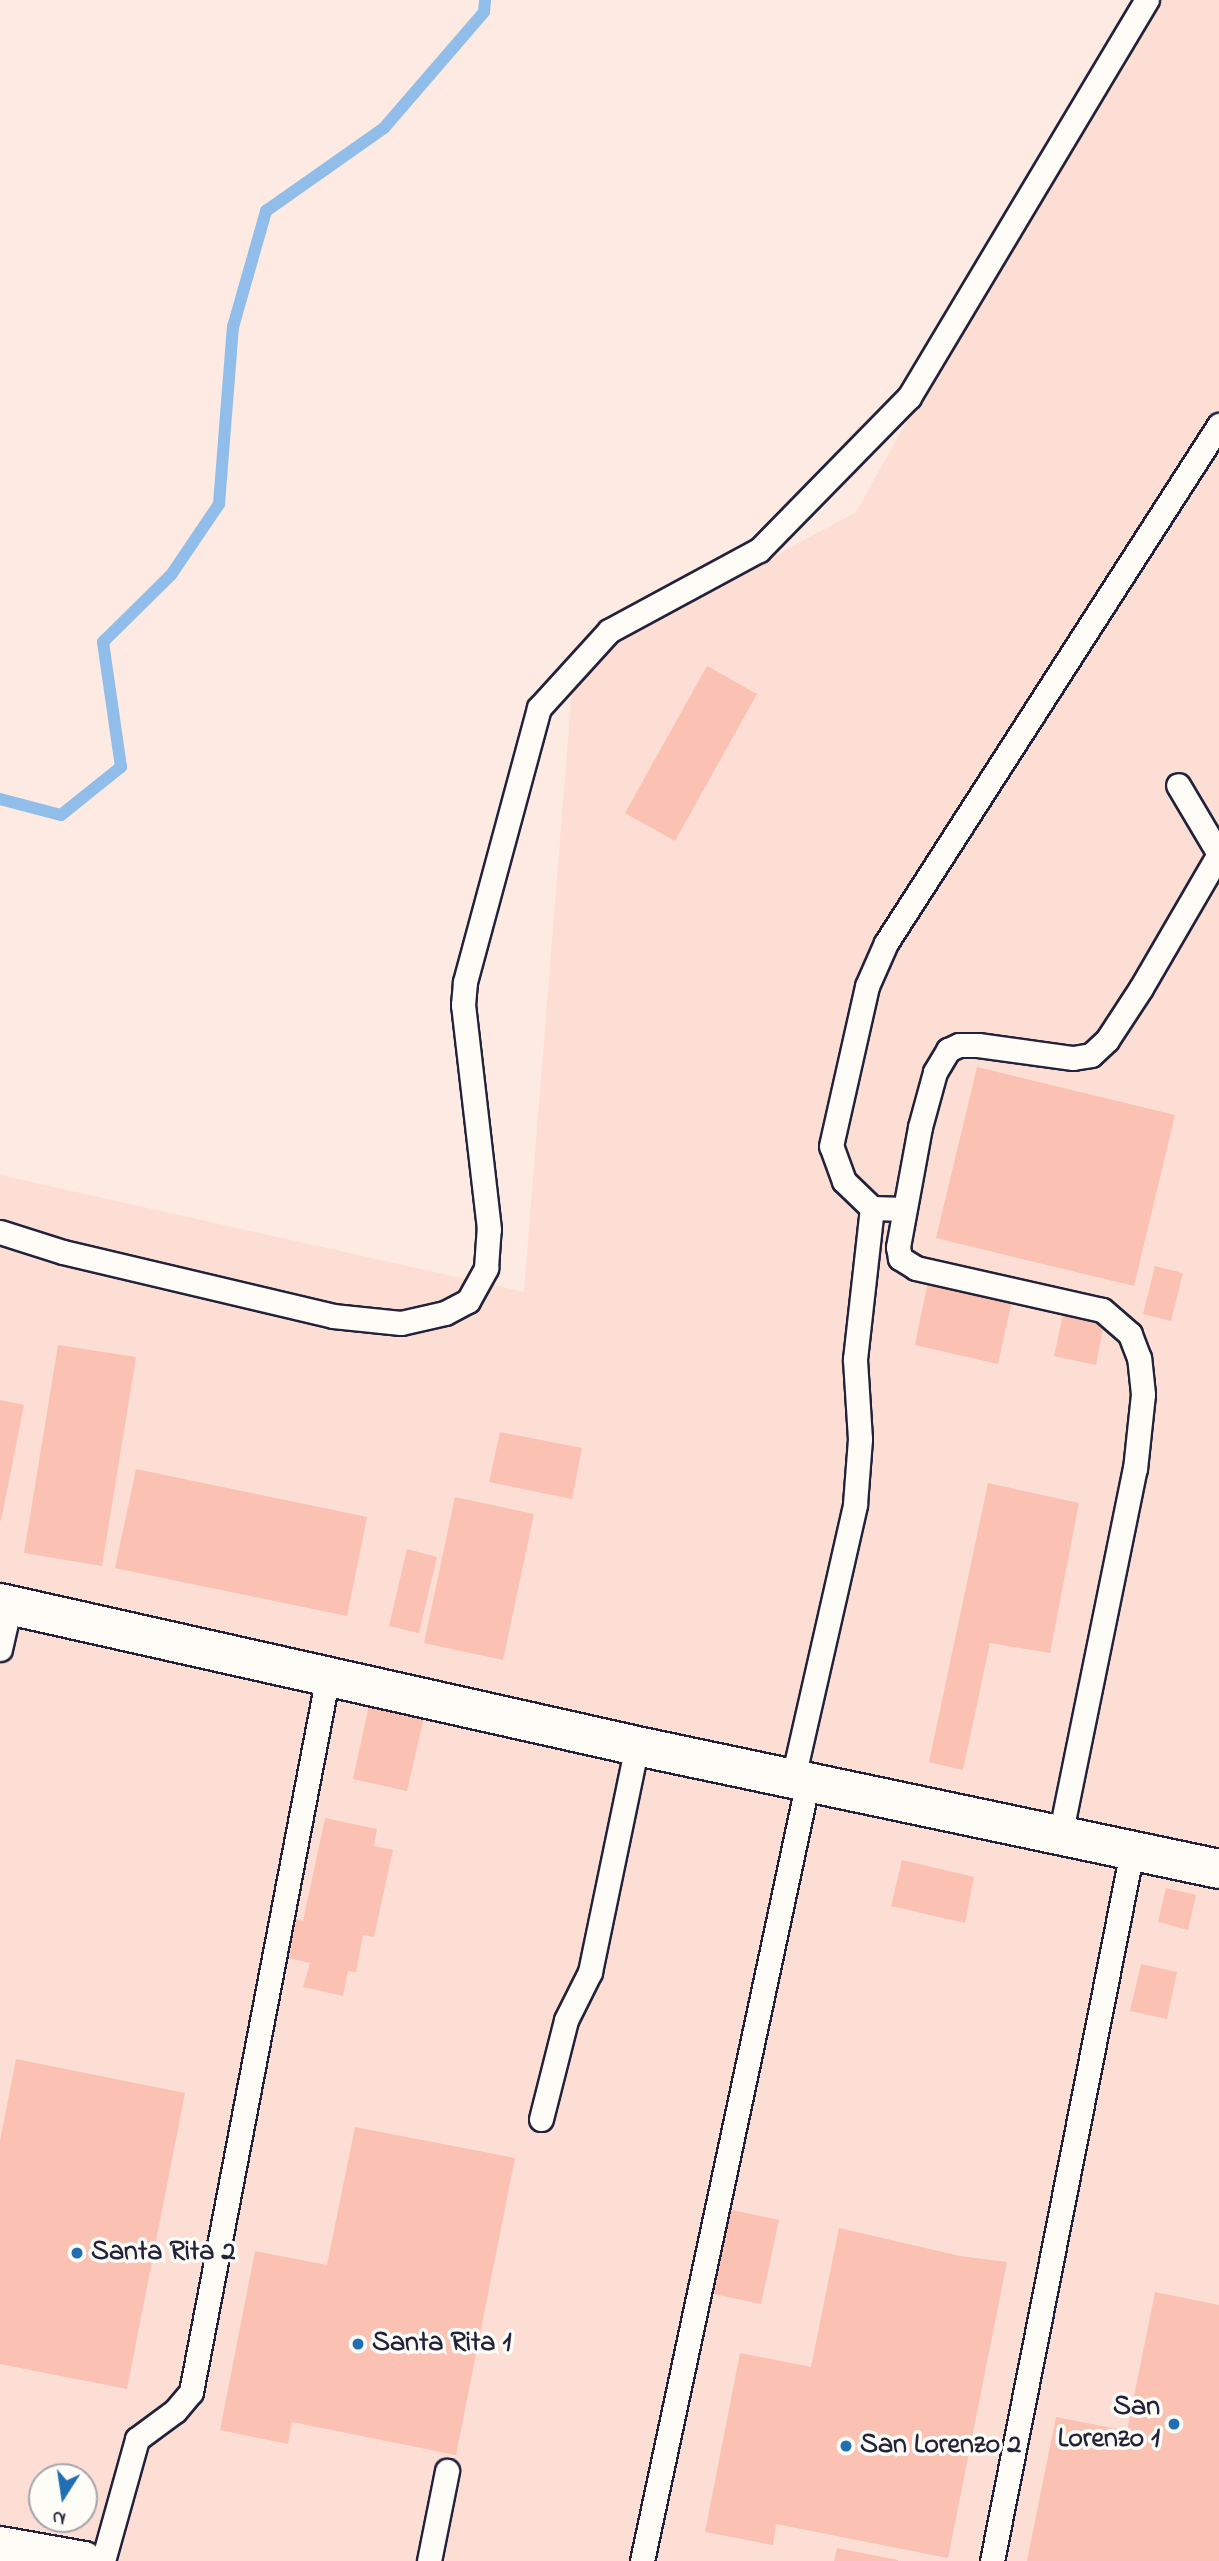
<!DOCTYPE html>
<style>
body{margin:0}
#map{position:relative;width:1219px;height:2561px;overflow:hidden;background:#fceae3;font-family:"Indie Flower",sans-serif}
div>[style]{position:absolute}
.built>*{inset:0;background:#fcded5}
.stream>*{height:12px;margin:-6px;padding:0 6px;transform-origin:6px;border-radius:6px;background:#90bde9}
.building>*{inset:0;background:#fbc1b3}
.roads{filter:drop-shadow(2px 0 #22223b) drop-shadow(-2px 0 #22223b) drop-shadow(0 2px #22223b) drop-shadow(0 -2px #22223b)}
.service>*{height:23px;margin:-11.5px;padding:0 11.5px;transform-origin:11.5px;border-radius:11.5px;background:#fdfcf7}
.minor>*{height:38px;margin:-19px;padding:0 19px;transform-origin:19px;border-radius:19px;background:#fdfcf7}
.dots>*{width:19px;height:19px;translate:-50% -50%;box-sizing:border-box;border:4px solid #fdfcf7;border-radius:50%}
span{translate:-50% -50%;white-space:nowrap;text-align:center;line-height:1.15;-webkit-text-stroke:7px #fdfcf7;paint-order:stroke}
.poi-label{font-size:28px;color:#22223b;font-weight:700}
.left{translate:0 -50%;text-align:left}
.right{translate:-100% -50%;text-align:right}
.north{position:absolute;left:28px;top:2463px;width:70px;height:70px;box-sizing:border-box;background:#fdfcf7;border:2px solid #a5a5ac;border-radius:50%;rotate:192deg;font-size:19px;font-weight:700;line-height:28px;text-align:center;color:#22223b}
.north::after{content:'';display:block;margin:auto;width:24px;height:32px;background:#1f6fb2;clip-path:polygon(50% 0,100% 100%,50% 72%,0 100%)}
</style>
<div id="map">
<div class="built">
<div style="clip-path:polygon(evenodd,1143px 0,1219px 0,1219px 2561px,0 2561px,0 1175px,524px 1292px,574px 665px,856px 512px,1143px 0,42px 2477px,84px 2477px,84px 2519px,42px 2519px,42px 2477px)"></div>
</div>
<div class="stream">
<div style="left:0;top:799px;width:63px;rotate:14.7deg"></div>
<div style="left:61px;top:815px;width:77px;rotate:-38.7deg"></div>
<div style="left:121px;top:767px;width:126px;rotate:-98.2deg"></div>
<div style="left:103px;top:642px;width:95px;rotate:-44.6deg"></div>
<div style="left:171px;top:575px;width:86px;rotate:-55.9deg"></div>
<div style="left:219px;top:504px;width:178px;rotate:-85.5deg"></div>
<div style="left:233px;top:327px;width:121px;rotate:-74.1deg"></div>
<div style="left:266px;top:211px;width:144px;rotate:-35.1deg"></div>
<div style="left:384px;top:128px;width:153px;rotate:-49.2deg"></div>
<div style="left:484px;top:12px;width:12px;rotate:-85deg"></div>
</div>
<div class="building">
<div style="clip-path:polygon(707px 666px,757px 694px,675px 841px,625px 813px)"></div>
<div style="clip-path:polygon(977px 1067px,1175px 1115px,1134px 1286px,936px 1238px)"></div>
<div style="clip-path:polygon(1155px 1266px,1183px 1273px,1171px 1321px,1143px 1314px)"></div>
<div style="clip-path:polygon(928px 1281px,1012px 1300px,998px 1364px,915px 1345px)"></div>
<div style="clip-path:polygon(1063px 1315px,1104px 1323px,1096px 1365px,1054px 1356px)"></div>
<div style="clip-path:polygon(58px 1345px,136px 1357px,102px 1566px,24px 1553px)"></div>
<div style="clip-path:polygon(0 1400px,24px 1405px,1px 1521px,0 1520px)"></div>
<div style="clip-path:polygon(500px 1432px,582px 1448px,572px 1499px,489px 1482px)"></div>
<div style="clip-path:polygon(136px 1469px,367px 1517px,347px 1616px,115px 1568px)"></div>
<div style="clip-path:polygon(988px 1483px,1079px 1503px,1050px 1653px,990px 1643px,963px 1770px,929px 1762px)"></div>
<div style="clip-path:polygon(455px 1497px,534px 1514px,503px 1660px,424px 1643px)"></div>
<div style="clip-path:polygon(407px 1549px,437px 1557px,419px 1633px,389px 1626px)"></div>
<div style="clip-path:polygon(371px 1696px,426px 1708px,407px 1791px,353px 1779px)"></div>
<div style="clip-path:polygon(325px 1818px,377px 1829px,374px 1846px,393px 1850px,374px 1937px,363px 1935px,356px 1972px,348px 1971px,343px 1996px,303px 1987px,310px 1963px,289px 1958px,296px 1919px,303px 1921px)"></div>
<div style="clip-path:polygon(902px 1860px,974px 1877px,965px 1923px,891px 1906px)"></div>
<div style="clip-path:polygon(1166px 1888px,1196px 1895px,1188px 1930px,1158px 1922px)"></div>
<div style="clip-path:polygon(1141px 1964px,1177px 1972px,1167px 2019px,1130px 2011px)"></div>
<div style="clip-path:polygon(16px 2059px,185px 2093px,127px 2389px,0 2364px,0 2141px)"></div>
<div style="clip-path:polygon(355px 2127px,515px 2158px,456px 2455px,292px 2422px,288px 2444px,220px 2430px,255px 2251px,327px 2265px)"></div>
<div style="clip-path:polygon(727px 2209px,779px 2220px,761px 2304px,709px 2293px)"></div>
<div style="clip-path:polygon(839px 2228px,960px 2256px,1007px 2262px,948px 2558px,776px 2524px,773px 2545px,705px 2532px,740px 2353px,811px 2367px)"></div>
<div style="clip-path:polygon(1155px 2292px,1219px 2305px,1219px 2561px,1027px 2561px,1056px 2417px,1127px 2431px)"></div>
<div style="clip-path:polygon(837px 2548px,898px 2560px,898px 2561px,834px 2561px)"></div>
</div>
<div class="roads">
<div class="service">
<div style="left:904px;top:1209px;width:32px;rotate:-178deg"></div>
<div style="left:872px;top:1208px;width:39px;rotate:-136deg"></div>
<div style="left:844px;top:1181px;width:37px;rotate:-110deg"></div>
<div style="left:831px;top:1146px;width:164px;rotate:-77.3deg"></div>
<div style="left:867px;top:986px;width:47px;rotate:-66.2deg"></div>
<div style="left:886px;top:943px;width:616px;rotate:-57.26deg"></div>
<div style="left:0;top:1232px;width:66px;rotate:17.6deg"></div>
<div style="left:63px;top:1252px;width:277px;rotate:13.3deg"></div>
<div style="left:333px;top:1316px;width:68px;rotate:5.9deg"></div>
<div style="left:401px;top:1323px;width:45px;rotate:-12.8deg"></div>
<div style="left:445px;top:1313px;width:26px;rotate:-28deg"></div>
<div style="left:468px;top:1301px;width:38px;rotate:-61deg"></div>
<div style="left:486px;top:1268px;width:39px;rotate:-86deg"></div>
<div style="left:489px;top:1229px;width:226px;rotate:-96.6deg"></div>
<div style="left:463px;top:1005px;width:23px;rotate:-85deg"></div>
<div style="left:465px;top:982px;width:284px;rotate:-74.9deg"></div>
<div style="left:539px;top:708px;width:104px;rotate:-47.7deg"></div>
<div style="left:609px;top:631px;width:170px;rotate:-28.4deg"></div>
<div style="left:759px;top:550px;width:214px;rotate:-45.6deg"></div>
<div style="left:909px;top:397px;width:463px;rotate:-59.1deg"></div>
<div style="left:0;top:1649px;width:45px;rotate:-77.2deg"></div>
<div style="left:793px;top:1778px;width:281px;rotate:-77.2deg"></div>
<div style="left:855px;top:1504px;width:65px;rotate:-85.6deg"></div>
<div style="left:860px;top:1439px;width:80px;rotate:-93.6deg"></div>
<div style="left:855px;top:1359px;width:152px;rotate:-83.6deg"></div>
<div style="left:1060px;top:1836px;width:375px;rotate:-78.5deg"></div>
<div style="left:1135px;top:1469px;width:75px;rotate:-83.9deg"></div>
<div style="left:1143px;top:1394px;width:36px;rotate:-96deg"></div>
<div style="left:1139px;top:1358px;width:26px;rotate:-111deg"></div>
<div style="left:1130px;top:1334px;width:37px;rotate:-139deg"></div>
<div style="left:1102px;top:1310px;width:191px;rotate:-167.3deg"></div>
<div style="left:916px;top:1268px;width:19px;rotate:-148deg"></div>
<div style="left:900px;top:1258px;width:11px;rotate:-100deg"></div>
<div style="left:898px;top:1247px;width:122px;rotate:-79.6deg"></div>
<div style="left:920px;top:1127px;width:57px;rotate:-74.7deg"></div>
<div style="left:935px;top:1072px;width:26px;rotate:-59deg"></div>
<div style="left:948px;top:1050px;width:12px;rotate:-24deg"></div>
<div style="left:959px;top:1045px;width:19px"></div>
<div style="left:978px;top:1045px;width:96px;rotate:7.8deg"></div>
<div style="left:1073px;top:1058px;width:18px;rotate:-9deg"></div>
<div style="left:1091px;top:1055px;width:22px;rotate:-43deg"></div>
<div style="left:1107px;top:1040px;width:62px;rotate:-56.8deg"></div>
<div style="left:1141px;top:988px;width:155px;rotate:-59.8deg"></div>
<div style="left:1219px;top:854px;width:80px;rotate:-120.7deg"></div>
<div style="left:541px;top:2119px;width:102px;rotate:-75.8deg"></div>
<div style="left:566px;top:2020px;width:54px;rotate:-63.4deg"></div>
<div style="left:590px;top:1972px;width:231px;rotate:-78.3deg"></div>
<div style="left:103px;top:2561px;width:127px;rotate:-74.4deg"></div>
<div style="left:137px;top:2439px;width:47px;rotate:-36.4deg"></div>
<div style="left:175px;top:2411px;width:25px;rotate:-50deg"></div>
<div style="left:191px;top:2392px;width:730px;rotate:-79.18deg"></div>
<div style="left:429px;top:2561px;width:92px;rotate:-78.7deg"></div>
<div style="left:642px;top:2561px;width:797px;rotate:-77.99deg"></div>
<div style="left:992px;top:2561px;width:724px;rotate:-78.85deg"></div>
</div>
<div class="minor">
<div style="left:0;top:1603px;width:653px;rotate:12.65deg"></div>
<div style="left:637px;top:1746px;width:595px;rotate:11.93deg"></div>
<div style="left:0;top:2546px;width:85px;rotate:10.1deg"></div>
</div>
</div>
<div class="dots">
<div style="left:77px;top:2253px;background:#1f6fb2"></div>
<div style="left:358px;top:2344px;background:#1f6fb2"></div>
<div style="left:1174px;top:2424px;background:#1f6fb2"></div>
<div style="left:846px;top:2446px;background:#1f6fb2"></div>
</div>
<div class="poi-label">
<span class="left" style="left:91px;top:2253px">Santa Rita 2</span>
<span class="left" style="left:372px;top:2344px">Santa Rita 1</span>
<span class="right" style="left:1160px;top:2424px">San<br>Lorenzo 1</span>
<span class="left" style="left:860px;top:2446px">San Lorenzo 2</span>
</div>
<div class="north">N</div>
</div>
